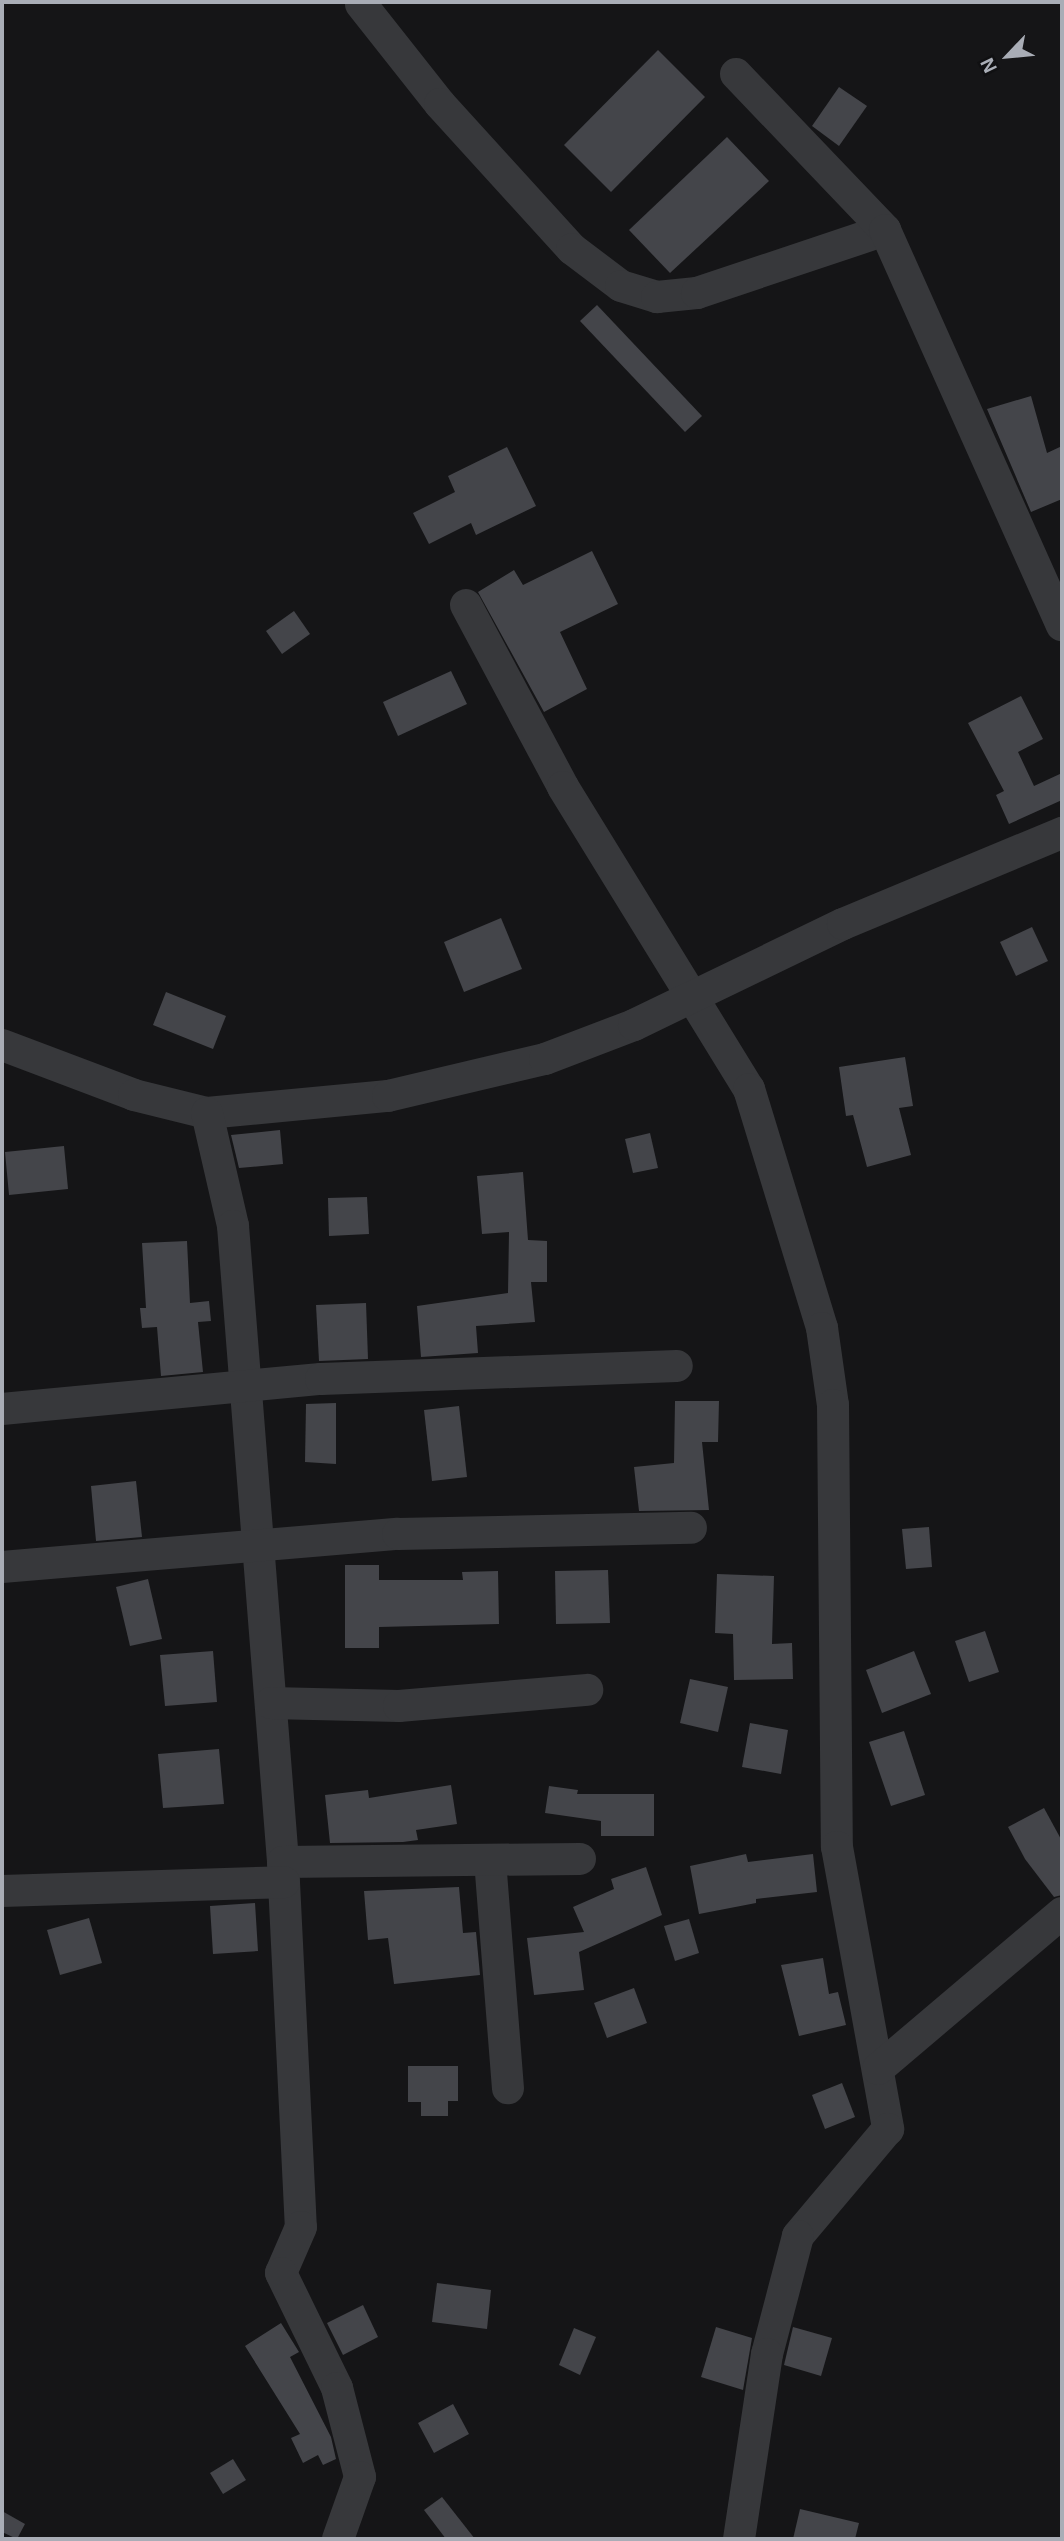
<!DOCTYPE html>
<style>
body{margin:0}
#map{position:relative;width:1064px;height:2541px;overflow:hidden;background:#151517;font-family:Helvetica,sans-serif}
div>[style]{position:absolute}
.building>*{inset:0;background:#44454a}
.minor>*{height:32px;margin:-16px;padding:0 16px;transform-origin:16px;border-radius:16px;background:#37383b}
span{translate:-50% -50%;white-space:nowrap;text-align:center;line-height:1.15;-webkit-text-stroke:5px #101012;paint-order:stroke}
.frame{position:absolute;inset:0;border:4px solid #a9adb6;pointer-events:none}
.north{position:absolute;left:973px;top:21px;width:70px;height:70px;-webkit-text-stroke:5px #101012;paint-order:stroke;rotate:244deg;font-size:19px;font-weight:700;line-height:28px;text-align:center;color:#a9adb6}
.north::after{content:'';display:block;margin:auto;width:24px;height:32px;background:#a9adb6;clip-path:polygon(50% 0,100% 100%,50% 72%,0 100%)}
</style>
<div id="map">
<div class="building">
<div style="clip-path:polygon(658px 50px,705px 97px,611px 192px,564px 145px)"></div>
<div style="clip-path:polygon(839px 87px,867px 106px,839px 146px,812px 126px)"></div>
<div style="clip-path:polygon(727px 137px,769px 181px,670px 273px,629px 230px)"></div>
<div style="clip-path:polygon(597px 305px,702px 416px,685px 432px,580px 321px)"></div>
<div style="clip-path:polygon(1031px 396px,1047px 453px,1062px 446px,1062px 499px,1031px 512px,987px 409px)"></div>
<div style="clip-path:polygon(507px 447px,536px 506px,476px 535px,471px 523px,429px 544px,413px 513px,455px 492px,448px 476px)"></div>
<div style="clip-path:polygon(592px 551px,618px 604px,560px 632px,587px 689px,544px 712px,478px 592px,514px 570px,523px 585px)"></div>
<div style="clip-path:polygon(294px 611px,310px 634px,282px 654px,266px 631px)"></div>
<div style="clip-path:polygon(451px 671px,467px 704px,398px 736px,383px 702px)"></div>
<div style="clip-path:polygon(1021px 696px,1043px 739px,1018px 752px,1034px 786px,1062px 773px,1062px 800px,1009px 824px,996px 795px,1004px 791px,968px 723px)"></div>
<div style="clip-path:polygon(501px 918px,522px 969px,464px 992px,444px 942px)"></div>
<div style="clip-path:polygon(1032px 927px,1048px 961px,1016px 976px,1000px 942px)"></div>
<div style="clip-path:polygon(166px 992px,226px 1016px,213px 1049px,153px 1025px)"></div>
<div style="clip-path:polygon(905px 1057px,913px 1106px,899px 1108px,911px 1155px,867px 1167px,853px 1115px,846px 1116px,839px 1067px)"></div>
<div style="clip-path:polygon(280px 1130px,283px 1164px,239px 1168px,231px 1135px)"></div>
<div style="clip-path:polygon(650px 1133px,658px 1168px,633px 1173px,625px 1139px)"></div>
<div style="clip-path:polygon(64px 1146px,68px 1189px,9px 1195px,5px 1152px)"></div>
<div style="clip-path:polygon(523px 1172px,528px 1240px,547px 1241px,547px 1282px,531px 1282px,535px 1322px,476px 1326px,478px 1353px,421px 1357px,417px 1306px,508px 1293px,509px 1232px,482px 1234px,477px 1176px)"></div>
<div style="clip-path:polygon(367px 1197px,369px 1234px,329px 1236px,328px 1198px)"></div>
<div style="clip-path:polygon(187px 1241px,190px 1303px,209px 1301px,211px 1321px,198px 1322px,203px 1372px,161px 1376px,157px 1327px,142px 1328px,140px 1308px,146px 1308px,142px 1243px)"></div>
<div style="clip-path:polygon(366px 1303px,368px 1359px,319px 1361px,316px 1305px)"></div>
<div style="clip-path:polygon(675px 1401px,719px 1401px,718px 1442px,702px 1442px,709px 1510px,639px 1511px,634px 1467px,674px 1463px)"></div>
<div style="clip-path:polygon(336px 1403px,336px 1464px,305px 1462px,306px 1404px)"></div>
<div style="clip-path:polygon(459px 1406px,467px 1477px,432px 1481px,424px 1410px)"></div>
<div style="clip-path:polygon(136px 1481px,142px 1537px,96px 1541px,91px 1486px)"></div>
<div style="clip-path:polygon(929px 1527px,932px 1567px,906px 1569px,902px 1529px)"></div>
<div style="clip-path:polygon(345px 1565px,379px 1565px,379px 1580px,463px 1580px,462px 1572px,498px 1571px,499px 1624px,379px 1627px,379px 1648px,345px 1648px)"></div>
<div style="clip-path:polygon(608px 1570px,610px 1623px,556px 1624px,555px 1571px)"></div>
<div style="clip-path:polygon(717px 1574px,774px 1576px,772px 1644px,792px 1643px,793px 1679px,734px 1680px,733px 1634px,715px 1633px)"></div>
<div style="clip-path:polygon(148px 1579px,162px 1639px,130px 1646px,116px 1587px)"></div>
<div style="clip-path:polygon(985px 1631px,999px 1672px,969px 1682px,955px 1641px)"></div>
<div style="clip-path:polygon(213px 1651px,217px 1702px,165px 1706px,160px 1655px)"></div>
<div style="clip-path:polygon(914px 1651px,931px 1694px,882px 1713px,866px 1670px)"></div>
<div style="clip-path:polygon(690px 1679px,728px 1687px,718px 1732px,680px 1723px)"></div>
<div style="clip-path:polygon(750px 1723px,788px 1730px,781px 1774px,742px 1767px)"></div>
<div style="clip-path:polygon(904px 1731px,925px 1795px,891px 1806px,869px 1742px)"></div>
<div style="clip-path:polygon(219px 1749px,224px 1804px,163px 1808px,158px 1754px)"></div>
<div style="clip-path:polygon(451px 1785px,457px 1824px,416px 1830px,418px 1840px,403px 1842px,330px 1843px,325px 1795px,368px 1790px,369px 1798px)"></div>
<div style="clip-path:polygon(549px 1786px,578px 1790px,577px 1794px,654px 1794px,654px 1836px,601px 1836px,601px 1821px,545px 1813px)"></div>
<div style="clip-path:polygon(1044px 1808px,1062px 1841px,1062px 1895px,1054px 1897px,1025px 1859px,1008px 1827px)"></div>
<div style="clip-path:polygon(746px 1854px,748px 1862px,813px 1854px,817px 1892px,756px 1899px,756px 1903px,699px 1914px,690px 1866px)"></div>
<div style="clip-path:polygon(646px 1867px,662px 1915px,579px 1952px,584px 1990px,534px 1995px,527px 1938px,584px 1932px,573px 1907px,614px 1889px,611px 1879px)"></div>
<div style="clip-path:polygon(459px 1887px,463px 1933px,476px 1932px,480px 1975px,394px 1984px,388px 1938px,368px 1940px,364px 1891px)"></div>
<div style="clip-path:polygon(255px 1903px,258px 1951px,213px 1954px,210px 1906px)"></div>
<div style="clip-path:polygon(89px 1918px,102px 1963px,60px 1975px,47px 1930px)"></div>
<div style="clip-path:polygon(689px 1919px,699px 1953px,675px 1961px,664px 1926px)"></div>
<div style="clip-path:polygon(823px 1958px,829px 1994px,838px 1992px,846px 2025px,799px 2036px,781px 1965px)"></div>
<div style="clip-path:polygon(634px 1988px,647px 2023px,607px 2038px,594px 2003px)"></div>
<div style="clip-path:polygon(408px 2066px,458px 2066px,458px 2101px,448px 2101px,448px 2116px,421px 2116px,421px 2102px,408px 2102px)"></div>
<div style="clip-path:polygon(842px 2083px,855px 2117px,825px 2129px,812px 2095px)"></div>
<div style="clip-path:polygon(437px 2283px,491px 2290px,487px 2329px,432px 2322px)"></div>
<div style="clip-path:polygon(363px 2305px,378px 2337px,343px 2355px,327px 2323px)"></div>
<div style="clip-path:polygon(281px 2323px,299px 2352px,290px 2357px,331px 2437px,336px 2459px,323px 2465px,318px 2455px,303px 2463px,291px 2438px,300px 2434px,245px 2346px)"></div>
<div style="clip-path:polygon(716px 2327px,752px 2338px,743px 2390px,701px 2377px)"></div>
<div style="clip-path:polygon(793px 2327px,832px 2338px,821px 2376px,784px 2365px)"></div>
<div style="clip-path:polygon(574px 2328px,596px 2337px,580px 2375px,559px 2365px)"></div>
<div style="clip-path:polygon(453px 2404px,469px 2434px,434px 2453px,418px 2423px)"></div>
<div style="clip-path:polygon(233px 2459px,246px 2480px,223px 2494px,210px 2473px)"></div>
<div style="clip-path:polygon(442px 2497px,475px 2539px,446px 2539px,424px 2510px)"></div>
<div style="clip-path:polygon(800px 2509px,859px 2523px,855px 2539px,793px 2539px)"></div>
<div style="clip-path:polygon(2px 2511px,25px 2524px,17px 2539px,2px 2532px)"></div>
</div>
<div class="minor">
<div style="left:361px;top:4px;width:127px;rotate:51.7deg"></div>
<div style="left:440px;top:104px;width:196px;rotate:47.7deg"></div>
<div style="left:572px;top:249px;width:61px;rotate:37.1deg"></div>
<div style="left:621px;top:286px;width:38px;rotate:17deg"></div>
<div style="left:657px;top:297px;width:40px;rotate:-5.7deg"></div>
<div style="left:697px;top:293px;width:198px;rotate:-18.5deg"></div>
<div style="left:736px;top:74px;width:216px;rotate:46.3deg"></div>
<div style="left:885px;top:230px;width:433px;rotate:65.9deg"></div>
<div style="left:466px;top:605px;width:206px;rotate:61.9deg"></div>
<div style="left:563px;top:787px;width:355px;rotate:58.4deg"></div>
<div style="left:749px;top:1089px;width:250px;rotate:73deg"></div>
<div style="left:822px;top:1328px;width:78px;rotate:81.9deg"></div>
<div style="left:833px;top:1405px;width:442px;rotate:89.5deg"></div>
<div style="left:837px;top:1847px;width:287px;rotate:79.7deg"></div>
<div style="left:888px;top:2129px;width:140px;rotate:130.1deg"></div>
<div style="left:798px;top:2236px;width:122px;rotate:104.7deg"></div>
<div style="left:767px;top:2354px;width:187px;rotate:98.6deg"></div>
<div style="left:2px;top:1045px;width:141px;rotate:20.7deg"></div>
<div style="left:134px;top:1095px;width:75px;rotate:13.9deg"></div>
<div style="left:207px;top:1113px;width:182px;rotate:-5.4deg"></div>
<div style="left:388px;top:1096px;width:161px;rotate:-13.3deg"></div>
<div style="left:545px;top:1059px;width:95px;rotate:-20.9deg"></div>
<div style="left:634px;top:1025px;width:232px;rotate:-25.8deg"></div>
<div style="left:843px;top:924px;width:237px;rotate:-22.6deg"></div>
<div style="left:207px;top:1113px;width:116px;rotate:77deg"></div>
<div style="left:233px;top:1226px;width:638px;rotate:85.5deg"></div>
<div style="left:283px;top:1862px;width:365px;rotate:87.2deg"></div>
<div style="left:301px;top:2227px;width:50px;rotate:113.5deg"></div>
<div style="left:281px;top:2273px;width:128px;rotate:64deg"></div>
<div style="left:337px;top:2388px;width:92px;rotate:75.5deg"></div>
<div style="left:360px;top:2477px;width:66px;rotate:109.5deg"></div>
<div style="left:2px;top:1409px;width:320px;rotate:-5.4deg"></div>
<div style="left:321px;top:1379px;width:356px;rotate:-2.1deg"></div>
<div style="left:2px;top:1567px;width:397px;rotate:-4.8deg"></div>
<div style="left:398px;top:1534px;width:293px;rotate:-1.2deg"></div>
<div style="left:271px;top:1703px;width:128px;rotate:1.3deg"></div>
<div style="left:399px;top:1706px;width:189px;rotate:-4.9deg"></div>
<div style="left:490px;top:1860px;width:229px;rotate:85.5deg"></div>
<div style="left:283px;top:1862px;width:297px;rotate:-0.6deg"></div>
<div style="left:2px;top:1891px;width:282px;rotate:-1.8deg"></div>
<div style="left:878px;top:2069px;width:241px;rotate:-40.3deg"></div>
</div>
<div class="frame"></div>
<div class="north">N</div>
</div>
